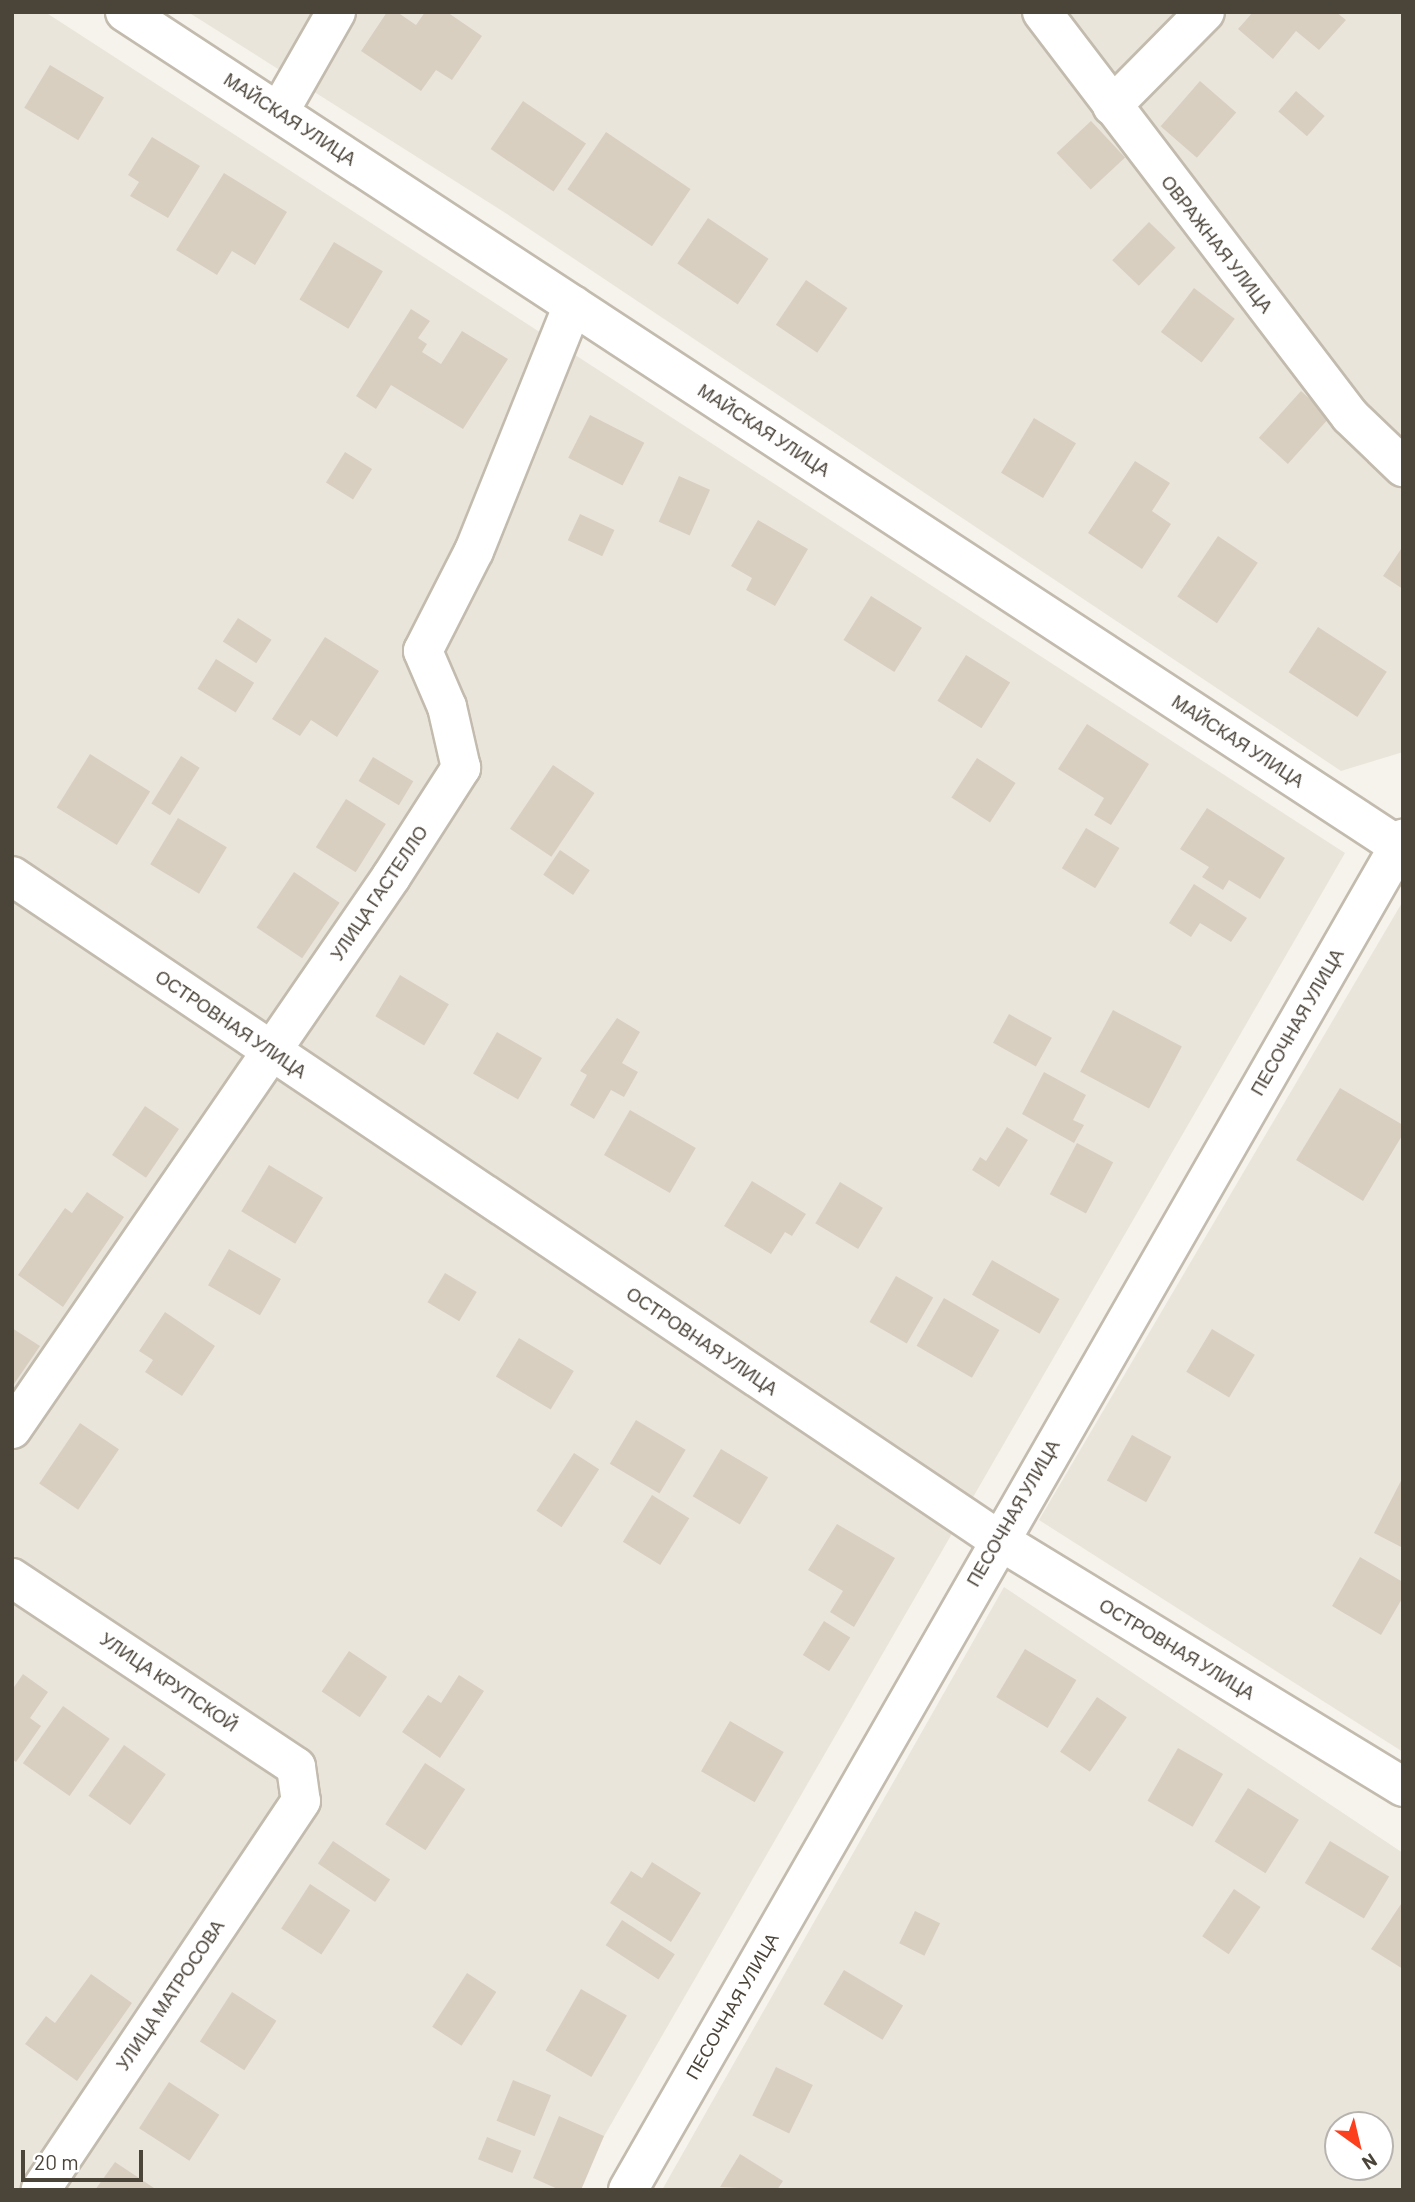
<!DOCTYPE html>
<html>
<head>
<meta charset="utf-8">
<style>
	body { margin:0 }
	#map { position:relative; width:1415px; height:2202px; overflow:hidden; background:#f6f3ec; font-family:Barlow,sans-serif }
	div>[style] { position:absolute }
	.residential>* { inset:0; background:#eae5da }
	.building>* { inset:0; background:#d8cfc1; transform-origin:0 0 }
	.roads { filter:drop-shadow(2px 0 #c2bbae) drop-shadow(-2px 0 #c2bbae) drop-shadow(0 2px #c2bbae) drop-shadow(0 -2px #c2bbae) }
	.minor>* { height:38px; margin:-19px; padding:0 19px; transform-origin:19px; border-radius:19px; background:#fff }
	span { translate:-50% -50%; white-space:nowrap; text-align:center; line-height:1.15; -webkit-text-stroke:6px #fff; paint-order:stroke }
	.street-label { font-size:18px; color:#4b4439 }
	.frame { position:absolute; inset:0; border:14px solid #4b4439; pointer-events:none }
	.north { position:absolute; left:1324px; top:2111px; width:70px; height:70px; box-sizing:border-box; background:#fff; border:2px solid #b7b4b0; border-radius:50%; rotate:146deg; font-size:19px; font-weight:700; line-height:28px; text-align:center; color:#4b4439 }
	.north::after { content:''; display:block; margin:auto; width:24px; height:32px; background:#fc3f1d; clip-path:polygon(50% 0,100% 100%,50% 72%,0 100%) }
	.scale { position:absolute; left:21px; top:2150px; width:122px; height:32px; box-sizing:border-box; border:4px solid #4b4439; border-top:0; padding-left:9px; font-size:21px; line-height:24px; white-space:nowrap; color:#4b4439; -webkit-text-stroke:5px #fff; paint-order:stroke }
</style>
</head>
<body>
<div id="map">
	<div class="residential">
		<div style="clip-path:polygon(12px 12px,45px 12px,1345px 853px,573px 2190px,12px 2190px)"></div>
		<div style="clip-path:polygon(188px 12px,1403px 12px,1403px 752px,1341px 771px,507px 214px)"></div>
		<div style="clip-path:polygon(1403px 901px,1403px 1752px,1039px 1520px)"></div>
		<div style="clip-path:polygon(evenodd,1004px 1587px,1403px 1853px,1403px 2190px,662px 2190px,1004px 1587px,1338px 2125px,1380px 2125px,1380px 2167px,1338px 2167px,1338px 2125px)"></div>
	</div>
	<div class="building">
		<div style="clip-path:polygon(387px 12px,397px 12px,416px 25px,425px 12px,447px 12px,482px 36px,452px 80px,436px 70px,421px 91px,361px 51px)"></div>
		<div style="clip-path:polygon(1253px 12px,1336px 12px,1346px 20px,1319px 50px,1296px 31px,1273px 59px,1238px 29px)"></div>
		<div style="left:50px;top:65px;width:63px;height:50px;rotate:31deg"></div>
		<div style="left:1200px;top:81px;width:48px;height:60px;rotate:41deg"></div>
		<div style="left:1296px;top:91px;width:38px;height:27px;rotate:41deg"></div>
		<div style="left:523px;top:101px;width:76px;height:58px;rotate:34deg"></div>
		<div style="left:1091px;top:121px;width:50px;height:47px;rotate:47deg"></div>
		<div style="left:606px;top:132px;width:102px;height:69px;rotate:34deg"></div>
		<div style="clip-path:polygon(152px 137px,200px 166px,168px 218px,130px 196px,139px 182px,128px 175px)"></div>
		<div style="clip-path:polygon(224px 173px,287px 212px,255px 265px,232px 251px,217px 275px,176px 250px)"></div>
		<div style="left:708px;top:218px;width:73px;height:55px;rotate:34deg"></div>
		<div style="left:1149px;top:222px;width:37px;height:53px;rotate:44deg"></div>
		<div style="left:334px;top:242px;width:57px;height:67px;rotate:31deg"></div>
		<div style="left:806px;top:280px;width:50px;height:54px;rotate:34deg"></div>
		<div style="left:1194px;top:288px;width:51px;height:55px;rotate:37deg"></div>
		<div style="clip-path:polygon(411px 309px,430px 321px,418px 338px,427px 344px,422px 352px,441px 364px,462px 331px,508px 359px,463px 429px,391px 385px,376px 409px,356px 396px)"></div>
		<div style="left:1301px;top:391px;width:39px;height:63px;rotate:42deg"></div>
		<div style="left:590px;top:415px;width:61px;height:48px;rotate:27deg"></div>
		<div style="left:1034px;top:418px;width:49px;height:64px;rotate:31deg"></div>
		<div style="left:345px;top:452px;width:32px;height:36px;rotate:32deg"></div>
		<div style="clip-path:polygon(1135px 461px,1170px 483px,1152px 511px,1171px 524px,1142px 569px,1088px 533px)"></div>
		<div style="left:679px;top:476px;width:34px;height:50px;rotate:24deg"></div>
		<div style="left:580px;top:514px;width:38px;height:29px;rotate:25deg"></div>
		<div style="clip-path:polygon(758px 520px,808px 549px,775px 606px,746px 590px,752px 578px,731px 566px)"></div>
		<div style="left:1218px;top:536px;width:48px;height:73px;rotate:34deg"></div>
		<div style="clip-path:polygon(1403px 546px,1403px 589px,1383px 576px)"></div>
		<div style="left:871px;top:596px;width:60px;height:52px;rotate:32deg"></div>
		<div style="left:238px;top:618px;width:40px;height:28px;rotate:33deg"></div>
		<div style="left:1318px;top:627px;width:82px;height:54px;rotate:33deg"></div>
		<div style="clip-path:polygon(325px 637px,379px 671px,337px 737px,311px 720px,300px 736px,272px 719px)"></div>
		<div style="left:966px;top:655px;width:52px;height:54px;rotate:32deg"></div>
		<div style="left:216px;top:659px;width:45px;height:35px;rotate:32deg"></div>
		<div style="clip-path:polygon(1087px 724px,1149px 764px,1111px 825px,1094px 815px,1104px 798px,1058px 769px)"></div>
		<div style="left:90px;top:754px;width:71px;height:63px;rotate:32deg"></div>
		<div style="left:181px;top:756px;width:22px;height:56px;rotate:32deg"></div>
		<div style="left:373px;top:757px;width:47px;height:28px;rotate:31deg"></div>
		<div style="left:977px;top:758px;width:46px;height:47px;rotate:33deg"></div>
		<div style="left:553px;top:765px;width:50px;height:77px;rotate:34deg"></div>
		<div style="left:346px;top:799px;width:47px;height:57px;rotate:32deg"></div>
		<div style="clip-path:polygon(1207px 808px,1285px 858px,1260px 899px,1229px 880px,1223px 890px,1202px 877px,1209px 867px,1180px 849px)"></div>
		<div style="left:178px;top:818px;width:57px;height:54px;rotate:31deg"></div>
		<div style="left:1086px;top:828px;width:39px;height:47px;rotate:31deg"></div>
		<div style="left:560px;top:850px;width:36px;height:30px;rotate:34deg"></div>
		<div style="left:294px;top:872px;width:55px;height:67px;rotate:34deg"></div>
		<div style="clip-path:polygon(1194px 884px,1247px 918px,1231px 942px,1200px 923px,1191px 937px,1169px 923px)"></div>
		<div style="left:400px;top:975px;width:57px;height:48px;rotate:31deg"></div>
		<div style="left:1113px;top:1010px;width:78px;height:70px;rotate:28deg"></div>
		<div style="left:1009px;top:1014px;width:49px;height:33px;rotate:29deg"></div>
		<div style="clip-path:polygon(617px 1018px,640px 1032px,622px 1063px,638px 1072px,624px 1097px,611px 1090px,594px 1119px,570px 1105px,587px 1075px,580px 1071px)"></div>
		<div style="left:497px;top:1032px;width:52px;height:48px;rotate:30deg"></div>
		<div style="clip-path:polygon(1044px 1072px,1086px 1095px,1073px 1120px,1084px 1125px,1074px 1143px,1022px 1114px)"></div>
		<div style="clip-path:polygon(1340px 1088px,1403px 1125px,1403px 1134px,1363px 1201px,1296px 1160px)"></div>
		<div style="left:145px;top:1106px;width:41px;height:59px;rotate:34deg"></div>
		<div style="left:630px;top:1110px;width:76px;height:52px;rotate:30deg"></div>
		<div style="clip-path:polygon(1007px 1127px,1028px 1140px,999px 1187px,972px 1170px,980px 1157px,986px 1161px)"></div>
		<div style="left:1077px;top:1143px;width:41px;height:58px;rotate:28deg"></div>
		<div style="left:269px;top:1165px;width:63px;height:54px;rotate:31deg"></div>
		<div style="clip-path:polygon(752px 1181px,806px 1214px,792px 1236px,785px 1232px,771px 1254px,724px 1226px)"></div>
		<div style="left:840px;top:1182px;width:50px;height:48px;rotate:31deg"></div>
		<div style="clip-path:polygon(87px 1192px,124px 1217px,63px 1307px,18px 1275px,65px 1208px,72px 1213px)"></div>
		<div style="left:229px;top:1249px;width:60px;height:42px;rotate:30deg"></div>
		<div style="left:992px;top:1260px;width:78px;height:40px;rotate:30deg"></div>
		<div style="left:445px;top:1273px;width:37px;height:34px;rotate:31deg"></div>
		<div style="left:896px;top:1276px;width:43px;height:53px;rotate:30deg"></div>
		<div style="left:944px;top:1298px;width:64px;height:55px;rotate:30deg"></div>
		<div style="clip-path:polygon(165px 1312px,215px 1346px,182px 1396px,145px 1372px,153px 1360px,139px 1351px)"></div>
		<div style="clip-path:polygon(12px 1328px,40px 1346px,12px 1387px)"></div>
		<div style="left:1212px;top:1329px;width:50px;height:50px;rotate:31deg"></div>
		<div style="left:519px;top:1338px;width:64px;height:45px;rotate:31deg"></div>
		<div style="left:636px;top:1420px;width:58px;height:51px;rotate:31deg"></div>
		<div style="left:80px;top:1423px;width:47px;height:73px;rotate:34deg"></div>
		<div style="left:1132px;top:1435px;width:45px;height:52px;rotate:29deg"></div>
		<div style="left:721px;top:1449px;width:55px;height:55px;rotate:31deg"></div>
		<div style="left:574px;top:1453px;width:30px;height:69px;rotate:33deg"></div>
		<div style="clip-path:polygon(1403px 1477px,1403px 1548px,1374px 1533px)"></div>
		<div style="left:652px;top:1495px;width:44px;height:55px;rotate:32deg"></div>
		<div style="clip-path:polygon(837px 1524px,895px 1558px,854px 1627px,830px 1612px,843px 1591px,808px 1570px)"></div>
		<div style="clip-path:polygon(1360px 1557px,1403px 1582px,1403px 1597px,1381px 1635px,1332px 1606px)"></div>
		<div style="left:824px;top:1621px;width:31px;height:40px;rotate:32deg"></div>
		<div style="left:1025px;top:1649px;width:60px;height:56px;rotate:31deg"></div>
		<div style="left:349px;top:1651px;width:46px;height:49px;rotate:34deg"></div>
		<div style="clip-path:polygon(23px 1674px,48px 1692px,30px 1718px,41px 1726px,16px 1762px,12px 1759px,12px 1690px)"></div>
		<div style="clip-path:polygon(459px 1675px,484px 1691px,440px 1758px,402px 1732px,428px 1695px,441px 1703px)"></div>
		<div style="left:1097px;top:1697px;width:36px;height:66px;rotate:34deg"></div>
		<div style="left:63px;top:1706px;width:57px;height:70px;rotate:35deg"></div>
		<div style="left:730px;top:1721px;width:62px;height:58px;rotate:30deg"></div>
		<div style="left:124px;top:1745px;width:51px;height:62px;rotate:35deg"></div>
		<div style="left:1178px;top:1748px;width:52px;height:61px;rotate:30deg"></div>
		<div style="left:425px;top:1763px;width:48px;height:73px;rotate:33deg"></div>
		<div style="left:1248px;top:1788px;width:60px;height:63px;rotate:32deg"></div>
		<div style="left:333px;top:1841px;width:69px;height:27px;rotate:34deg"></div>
		<div style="left:1330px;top:1841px;width:69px;height:49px;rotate:31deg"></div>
		<div style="clip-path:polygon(652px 1862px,701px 1893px,671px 1942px,610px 1903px,631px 1871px,642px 1878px)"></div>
		<div style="left:310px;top:1884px;width:48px;height:53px;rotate:33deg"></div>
		<div style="left:1234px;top:1889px;width:32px;height:57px;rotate:34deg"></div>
		<div style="clip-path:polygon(1403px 1901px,1403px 1969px,1371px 1949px)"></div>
		<div style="left:915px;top:1911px;width:28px;height:36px;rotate:26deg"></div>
		<div style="left:622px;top:1920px;width:63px;height:30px;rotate:33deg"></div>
		<div style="left:844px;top:1970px;width:69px;height:40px;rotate:31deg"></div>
		<div style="left:467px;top:1973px;width:35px;height:64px;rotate:33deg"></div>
		<div style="clip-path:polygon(91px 1974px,132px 2003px,77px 2081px,25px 2044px,46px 2016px,55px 2023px)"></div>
		<div style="left:581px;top:1989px;width:53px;height:71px;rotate:30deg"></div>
		<div style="left:232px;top:1992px;width:53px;height:59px;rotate:33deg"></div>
		<div style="left:776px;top:2067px;width:41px;height:54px;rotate:26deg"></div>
		<div style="left:513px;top:2080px;width:41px;height:44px;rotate:22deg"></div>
		<div style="left:169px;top:2082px;width:60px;height:55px;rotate:33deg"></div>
		<div style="clip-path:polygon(559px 2116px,604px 2136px,581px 2190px,560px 2190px,533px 2178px)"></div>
		<div style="left:487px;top:2137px;width:37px;height:24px;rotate:22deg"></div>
		<div style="clip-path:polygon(740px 2154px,783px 2181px,777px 2190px,720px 2187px)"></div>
		<div style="clip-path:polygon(115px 2162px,157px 2190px,95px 2190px)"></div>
	</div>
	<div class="roads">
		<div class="minor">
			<div style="left:125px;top:12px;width:1528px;rotate:33.22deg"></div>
			<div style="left:1042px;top:12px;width:508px;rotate:52.68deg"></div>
			<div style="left:1350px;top:416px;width:74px;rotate:43.9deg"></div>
			<div style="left:1112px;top:106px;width:132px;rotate:-45.3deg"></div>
			<div style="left:279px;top:112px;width:115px;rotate:-60.3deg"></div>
			<div style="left:12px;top:876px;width:1187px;rotate:33.94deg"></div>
			<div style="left:997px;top:1539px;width:476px;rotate:31.4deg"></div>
			<div style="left:12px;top:1429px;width:670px;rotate:-55.53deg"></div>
			<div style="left:391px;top:877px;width:130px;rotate:-57.3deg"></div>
			<div style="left:461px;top:768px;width:63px;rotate:-102.9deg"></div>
			<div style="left:447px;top:707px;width:61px;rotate:-113.2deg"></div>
			<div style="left:423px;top:651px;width:112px;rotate:-63deg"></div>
			<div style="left:474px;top:551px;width:265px;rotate:-68.1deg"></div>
			<div style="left:12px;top:1578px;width:341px;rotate:33.6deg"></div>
			<div style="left:296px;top:1767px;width:34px;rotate:82deg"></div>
			<div style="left:301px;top:1801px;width:468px;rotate:123.8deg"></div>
			<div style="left:628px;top:2190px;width:1558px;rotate:-60.16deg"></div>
		</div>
	</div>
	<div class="street-label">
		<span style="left:290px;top:119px;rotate:33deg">МАЙСКАЯ УЛИЦА</span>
		<span style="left:1217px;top:244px;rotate:52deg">ОВРАЖНАЯ УЛИЦА</span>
		<span style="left:764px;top:430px;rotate:33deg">МАЙСКАЯ УЛИЦА</span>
		<span style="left:1238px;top:741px;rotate:33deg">МАЙСКАЯ УЛИЦА</span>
		<span style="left:379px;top:893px;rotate:-56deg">УЛИЦА ГАСТЕЛЛО</span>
		<span style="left:1297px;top:1022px;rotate:-60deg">ПЕСОЧНАЯ УЛИЦА</span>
		<span style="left:231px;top:1024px;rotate:34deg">ОСТРОВНАЯ УЛИЦА</span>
		<span style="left:702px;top:1341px;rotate:34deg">ОСТРОВНАЯ УЛИЦА</span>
		<span style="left:1013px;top:1513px;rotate:-60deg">ПЕСОЧНАЯ УЛИЦА</span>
		<span style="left:1177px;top:1649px;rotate:31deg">ОСТРОВНАЯ УЛИЦА</span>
		<span style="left:169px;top:1682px;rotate:34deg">УЛИЦА КРУПСКОЙ</span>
		<span style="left:170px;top:1995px;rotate:-56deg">УЛИЦА МАТРОСОВА</span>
		<span style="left:732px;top:2006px;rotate:-60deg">ПЕСОЧНАЯ УЛИЦА</span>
	</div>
	<div class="frame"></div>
	<div class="north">N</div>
	<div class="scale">20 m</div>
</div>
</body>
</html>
